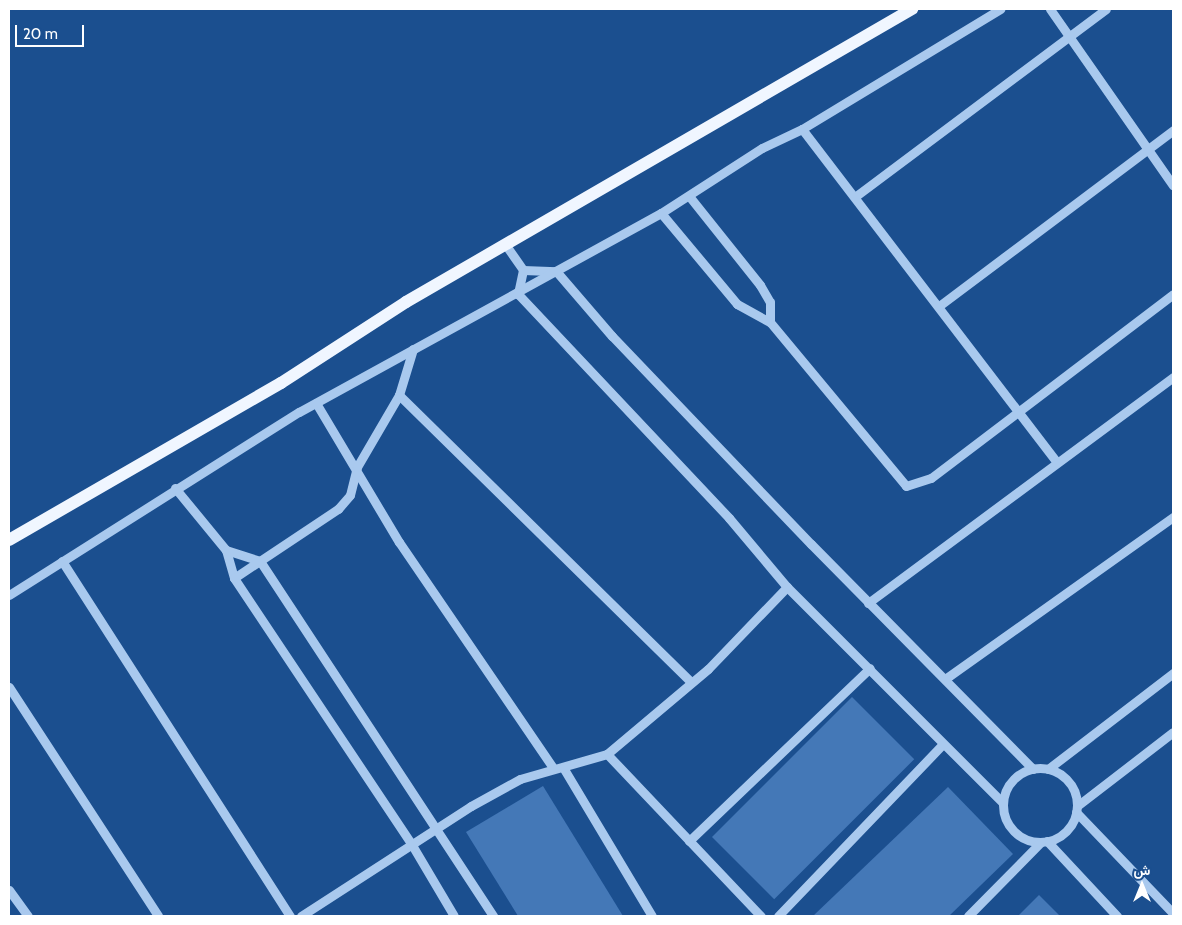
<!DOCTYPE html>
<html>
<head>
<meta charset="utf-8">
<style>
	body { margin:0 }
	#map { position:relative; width:1182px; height:925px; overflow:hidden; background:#1b4f8f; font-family:Cabin,Vazirmatn,sans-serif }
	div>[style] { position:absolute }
	.building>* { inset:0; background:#4478b7; transform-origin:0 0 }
	.minor>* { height:9px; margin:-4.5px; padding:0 4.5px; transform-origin:4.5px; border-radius:4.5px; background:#a9c9ee }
	.minor>.ring { margin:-4.5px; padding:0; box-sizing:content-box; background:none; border:9px solid #a9c9ee; border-radius:50% }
	.major>* { height:12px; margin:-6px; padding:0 6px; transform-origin:6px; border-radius:6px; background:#f0f6ff }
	span { translate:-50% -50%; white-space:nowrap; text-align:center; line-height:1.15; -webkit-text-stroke:4px #1b4f8f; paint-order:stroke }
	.frame { position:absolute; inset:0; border:10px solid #fff; pointer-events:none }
	.north { position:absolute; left:1117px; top:860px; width:50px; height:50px; -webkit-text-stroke:4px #1b4f8f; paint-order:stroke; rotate:0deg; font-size:14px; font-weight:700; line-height:20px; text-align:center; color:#fff }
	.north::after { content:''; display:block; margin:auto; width:18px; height:22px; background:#fff; clip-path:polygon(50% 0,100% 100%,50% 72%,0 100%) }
	.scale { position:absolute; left:15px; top:25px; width:69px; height:22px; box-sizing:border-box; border:2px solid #fff; border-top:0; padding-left:6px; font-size:15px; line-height:18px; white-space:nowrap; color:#fff; -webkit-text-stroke:4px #1b4f8f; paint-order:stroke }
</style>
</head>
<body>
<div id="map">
	<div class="building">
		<div style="left:852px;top:697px;width:88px;height:198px;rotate:45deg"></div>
		<div style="clip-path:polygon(543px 786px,623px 916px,518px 916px,466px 832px)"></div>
		<div style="clip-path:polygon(948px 787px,1013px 854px,949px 916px,813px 916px)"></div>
		<div style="clip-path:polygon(1039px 895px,1060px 916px,1018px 916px)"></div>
	</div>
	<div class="minor">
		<div style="left:1050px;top:9px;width:215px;rotate:55.1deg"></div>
		<div style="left:802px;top:129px;width:418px;rotate:52.6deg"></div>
		<div style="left:689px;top:196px;width:114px;rotate:51.4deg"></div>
		<div style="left:760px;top:285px;width:20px;rotate:60deg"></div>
		<div style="left:770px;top:302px;width:20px;rotate:90deg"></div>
		<div style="left:856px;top:196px;width:312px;rotate:-36.8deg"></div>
		<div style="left:661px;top:213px;width:119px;rotate:50.1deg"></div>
		<div style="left:737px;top:304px;width:38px;rotate:29deg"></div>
		<div style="left:770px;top:322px;width:213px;rotate:50.3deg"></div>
		<div style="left:906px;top:486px;width:26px;rotate:-18deg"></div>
		<div style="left:931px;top:478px;width:304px;rotate:-37.2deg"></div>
		<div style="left:505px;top:244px;width:32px;rotate:55deg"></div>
		<div style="left:523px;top:270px;width:25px;rotate:102deg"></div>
		<div style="left:518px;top:294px;width:308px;rotate:46.7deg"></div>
		<div style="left:729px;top:518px;width:90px;rotate:50deg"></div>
		<div style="left:787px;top:587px;width:305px;rotate:45deg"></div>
		<div style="left:523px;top:270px;width:33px;rotate:2deg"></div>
		<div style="left:556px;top:271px;width:86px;rotate:49.3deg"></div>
		<div style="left:612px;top:336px;width:288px;rotate:46.3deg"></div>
		<div style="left:811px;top:544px;width:316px;rotate:45.4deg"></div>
		<div style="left:939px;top:306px;width:293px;rotate:-36.9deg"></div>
		<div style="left:399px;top:395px;width:409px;rotate:44.5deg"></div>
		<div style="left:316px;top:403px;width:162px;rotate:59.2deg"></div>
		<div style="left:399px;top:542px;width:273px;rotate:55.7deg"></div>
		<div style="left:175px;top:488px;width:80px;rotate:50.6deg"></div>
		<div style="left:226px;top:550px;width:29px;rotate:74deg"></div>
		<div style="left:234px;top:578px;width:321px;rotate:56.3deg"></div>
		<div style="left:412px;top:845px;width:82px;rotate:59.4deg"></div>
		<div style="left:226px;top:550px;width:36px;rotate:18deg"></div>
		<div style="left:260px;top:561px;width:425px;rotate:56.7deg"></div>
		<div style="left:62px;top:561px;width:422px;rotate:57.3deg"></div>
		<div style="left:234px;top:578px;width:125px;rotate:-33.6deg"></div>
		<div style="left:338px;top:509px;width:18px;rotate:-49deg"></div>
		<div style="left:350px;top:495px;width:29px;rotate:-76deg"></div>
		<div style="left:357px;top:467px;width:83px;rotate:-59.7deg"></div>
		<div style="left:399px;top:395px;width:48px;rotate:-73.1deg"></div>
		<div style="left:9px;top:595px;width:343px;rotate:-32.3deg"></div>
		<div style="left:299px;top:412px;width:413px;rotate:-28.8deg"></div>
		<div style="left:661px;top:213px;width:120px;rotate:-32.8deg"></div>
		<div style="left:762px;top:148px;width:44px;rotate:-25.4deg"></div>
		<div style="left:802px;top:129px;width:232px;rotate:-31.2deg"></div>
		<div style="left:868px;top:603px;width:380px;rotate:-36.5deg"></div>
		<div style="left:945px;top:679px;width:280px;rotate:-35.4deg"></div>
		<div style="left:9px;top:687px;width:273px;rotate:56.9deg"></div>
		<div style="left:607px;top:754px;width:224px;rotate:46.5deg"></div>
		<div class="ring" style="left:1003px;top:768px;width:65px;height:65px"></div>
		<div style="left:564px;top:769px;width:171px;rotate:59.1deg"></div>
		<div style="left:1048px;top:769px;width:158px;rotate:-37.5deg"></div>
		<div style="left:1077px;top:806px;width:121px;rotate:-37.6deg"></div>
		<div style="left:1076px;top:812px;width:140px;rotate:46.2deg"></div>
		<div style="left:689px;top:841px;width:250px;rotate:-43.7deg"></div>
		<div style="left:1047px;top:841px;width:103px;rotate:47deg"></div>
		<div style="left:9px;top:890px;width:32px;rotate:54deg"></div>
		<div style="left:301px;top:916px;width:202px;rotate:-32.9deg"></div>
		<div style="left:471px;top:806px;width:56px;rotate:-28.9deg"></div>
		<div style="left:520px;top:779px;width:91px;rotate:-16deg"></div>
		<div style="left:607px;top:754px;width:132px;rotate:-40.1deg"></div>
		<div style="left:708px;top:669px;width:114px;rotate:-46.1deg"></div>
		<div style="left:778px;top:916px;width:237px;rotate:-46.2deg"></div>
		<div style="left:968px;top:916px;width:104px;rotate:-45.4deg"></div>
	</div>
	<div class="major">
		<div style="left:9px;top:540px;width:314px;rotate:-30deg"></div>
		<div style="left:281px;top:383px;width:149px;rotate:-32.9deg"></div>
		<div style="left:406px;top:302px;width:585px;rotate:-30.07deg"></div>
	</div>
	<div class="frame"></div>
	<div class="north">ش</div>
	<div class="scale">20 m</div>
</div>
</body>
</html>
